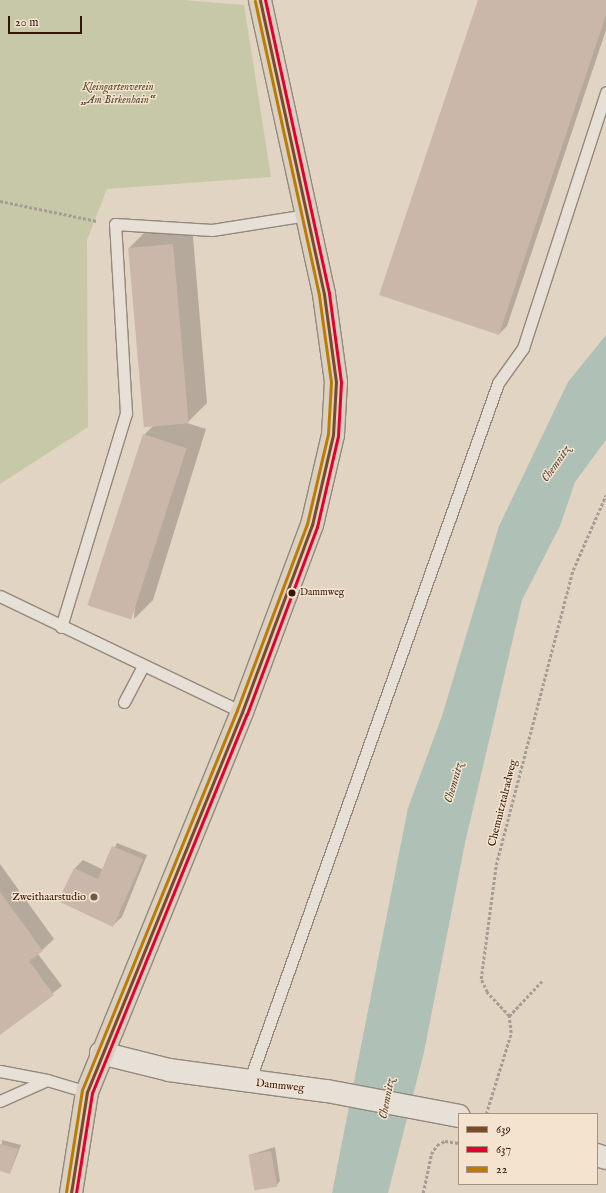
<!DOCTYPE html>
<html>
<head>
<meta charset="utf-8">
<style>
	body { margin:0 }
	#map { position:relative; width:606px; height:1193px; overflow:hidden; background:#e1d4c2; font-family:"IM FELL English",serif }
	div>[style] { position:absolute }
	.green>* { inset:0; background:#c7c8a8 }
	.water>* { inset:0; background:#afc1b7 }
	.shadow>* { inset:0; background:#0003 }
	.building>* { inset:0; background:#cab7aa; transform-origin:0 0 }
	.path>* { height:2.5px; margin-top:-1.25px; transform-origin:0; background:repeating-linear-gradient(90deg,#a59d94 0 3px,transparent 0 5px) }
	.roads { filter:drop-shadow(1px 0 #93887c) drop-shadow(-1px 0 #93887c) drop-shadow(0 1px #93887c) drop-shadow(0 -1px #93887c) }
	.service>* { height:11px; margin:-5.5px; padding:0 5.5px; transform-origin:5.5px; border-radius:5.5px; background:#e7e0d7 }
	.minor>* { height:22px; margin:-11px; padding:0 11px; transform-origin:11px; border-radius:11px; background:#e7e0d7 }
	.primary>* { height:22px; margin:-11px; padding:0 11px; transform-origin:11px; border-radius:11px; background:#dbd1c2 }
	.bus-1>* { height:3px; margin:-1.5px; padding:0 1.5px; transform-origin:1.5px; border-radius:1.5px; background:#7a4b2a }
	.bus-2>* { height:3px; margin:-1.5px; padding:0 1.5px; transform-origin:1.5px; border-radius:1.5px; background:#e4002b }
	.bus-3>* { height:3px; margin:-1.5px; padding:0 1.5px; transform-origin:1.5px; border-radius:1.5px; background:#bc7b02 }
	.dots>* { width:11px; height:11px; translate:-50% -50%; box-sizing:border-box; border:2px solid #f4e4cf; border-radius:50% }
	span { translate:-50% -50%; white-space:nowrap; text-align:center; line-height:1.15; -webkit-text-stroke:3px #f4e4cf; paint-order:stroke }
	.bus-label { font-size:10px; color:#341608 }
	.left { translate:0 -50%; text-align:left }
	.park-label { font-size:11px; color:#5a4931; font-style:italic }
	.street-label { font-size:11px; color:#341608 }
	.poi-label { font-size:11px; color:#341608 }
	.right { translate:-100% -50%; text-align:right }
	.water-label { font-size:12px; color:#53473b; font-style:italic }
	.legend { position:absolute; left:458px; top:1113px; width:140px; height:72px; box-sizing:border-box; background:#f4e4cf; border:1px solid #a7927f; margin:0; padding:5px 7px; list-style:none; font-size:12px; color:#341608 }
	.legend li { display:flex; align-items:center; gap:8px; height:20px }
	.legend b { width:20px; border:1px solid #a7927f }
	.scale { position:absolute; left:8px; top:16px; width:74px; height:18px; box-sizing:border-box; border:2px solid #341608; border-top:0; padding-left:5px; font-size:12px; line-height:14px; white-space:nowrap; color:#341608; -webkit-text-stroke:3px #f4e4cf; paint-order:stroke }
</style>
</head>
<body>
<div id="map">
	<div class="green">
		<div style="clip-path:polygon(0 0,182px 0,244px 5px,271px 177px,107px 189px,87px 240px,88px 427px,0 484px)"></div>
	</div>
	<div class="water">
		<div style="clip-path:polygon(606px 335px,606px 440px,575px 482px,560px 526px,522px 600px,465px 843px,424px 1052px,388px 1193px,332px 1193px,408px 808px,442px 716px,499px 526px,568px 382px)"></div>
	</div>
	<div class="shadow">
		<div style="clip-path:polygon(479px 0,606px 0,606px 30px,507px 326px,499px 334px)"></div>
		<div style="clip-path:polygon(192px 225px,207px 403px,187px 423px,206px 429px,153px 600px,134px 619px,144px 435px,154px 425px,129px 248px,148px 229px)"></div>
		<div style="clip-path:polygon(117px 843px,147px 855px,122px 917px,113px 925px,75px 868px,83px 860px,104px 870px)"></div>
		<div style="clip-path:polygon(0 864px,54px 939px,38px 954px,62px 986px,0 1034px)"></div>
		<div style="clip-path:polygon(2px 1140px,21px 1145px,10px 1173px,0 1170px)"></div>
		<div style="clip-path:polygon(275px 1147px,280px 1181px,276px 1186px,249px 1155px)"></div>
	</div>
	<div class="building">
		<div style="clip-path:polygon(478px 0,606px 0,606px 15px,499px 335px,379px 295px)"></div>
		<div style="left:173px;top:244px;width:180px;height:45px;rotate:85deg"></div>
		<div style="left:143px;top:434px;width:46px;height:180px;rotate:18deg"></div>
		<div style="clip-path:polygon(112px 846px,143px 859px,113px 927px,58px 901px,74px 868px,98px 879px)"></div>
		<div style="clip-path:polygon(0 892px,43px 951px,29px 961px,54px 995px,0 1035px)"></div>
		<div style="clip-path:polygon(0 1144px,18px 1149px,10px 1174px,0 1171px)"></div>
		<div style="left:271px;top:1151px;width:36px;height:23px;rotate:80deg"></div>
	</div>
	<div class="path">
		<div style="left:0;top:201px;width:99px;rotate:11.7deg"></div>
		<div style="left:509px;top:1016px;width:48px;rotate:-46.7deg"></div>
		<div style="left:486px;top:1114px;width:85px;rotate:-72.8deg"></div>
		<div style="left:511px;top:1033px;width:17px;rotate:-97deg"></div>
		<div style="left:509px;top:1016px;width:33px;rotate:-133deg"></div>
		<div style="left:487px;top:992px;width:14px;rotate:-115deg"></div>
		<div style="left:481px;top:979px;width:115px;rotate:-82.5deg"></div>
		<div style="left:496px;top:865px;width:305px;rotate:-75.4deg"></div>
		<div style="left:573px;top:570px;width:82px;rotate:-66.3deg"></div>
		<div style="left:423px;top:1193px;width:40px;rotate:-78deg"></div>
		<div style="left:431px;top:1154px;width:11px;rotate:-56deg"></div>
		<div style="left:437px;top:1145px;width:9px;rotate:-27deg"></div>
		<div style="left:445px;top:1141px;width:14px;rotate:8deg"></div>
	</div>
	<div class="roads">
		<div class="service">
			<div style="left:0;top:596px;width:268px;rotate:25.6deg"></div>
			<div style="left:61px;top:627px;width:224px;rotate:-73.1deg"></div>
			<div style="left:126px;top:413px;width:189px;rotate:-93.3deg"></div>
			<div style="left:115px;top:224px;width:97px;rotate:3.5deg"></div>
			<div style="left:212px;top:230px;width:96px;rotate:-9deg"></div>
			<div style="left:124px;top:702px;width:41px;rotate:-62.2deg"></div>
			<div style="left:0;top:1071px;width:48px;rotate:10.8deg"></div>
			<div style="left:249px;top:1082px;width:742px;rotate:-70.39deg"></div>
			<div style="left:498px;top:383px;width:43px;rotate:-54.5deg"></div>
			<div style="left:523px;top:348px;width:269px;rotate:-72deg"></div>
			<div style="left:0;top:1101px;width:51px;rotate:-24.1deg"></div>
			<div style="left:47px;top:1080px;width:42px;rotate:16.7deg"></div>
		</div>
		<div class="minor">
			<div style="left:101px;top:1053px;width:70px;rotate:14deg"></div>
			<div style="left:169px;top:1070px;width:159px;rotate:7.6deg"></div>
			<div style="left:327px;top:1091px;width:134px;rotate:10.7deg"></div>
			<div style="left:597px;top:1155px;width:9px;rotate:18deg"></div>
		</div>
		<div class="primary">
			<div style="left:71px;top:1193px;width:102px;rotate:-81deg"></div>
			<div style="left:87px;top:1092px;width:410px;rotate:-67.8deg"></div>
			<div style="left:242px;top:712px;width:200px;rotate:-69.5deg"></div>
			<div style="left:312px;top:525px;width:92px;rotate:-76.9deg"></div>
			<div style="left:333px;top:435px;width:53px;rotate:-86.8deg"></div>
			<div style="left:336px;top:382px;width:89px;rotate:-97.8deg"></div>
			<div style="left:324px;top:294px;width:301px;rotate:-102.3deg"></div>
		</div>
	</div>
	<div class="bus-1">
		<div style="left:71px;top:1193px;width:102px;rotate:-81deg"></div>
		<div style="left:87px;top:1092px;width:410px;rotate:-67.8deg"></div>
		<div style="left:242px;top:712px;width:200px;rotate:-69.5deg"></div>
		<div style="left:312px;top:525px;width:92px;rotate:-76.9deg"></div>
		<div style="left:333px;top:435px;width:53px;rotate:-86.8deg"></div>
		<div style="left:336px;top:382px;width:89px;rotate:-97.8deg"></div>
		<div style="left:324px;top:294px;width:301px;rotate:-102.3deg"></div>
	</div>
	<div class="bus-2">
		<div style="left:76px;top:1193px;width:101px;rotate:-80.9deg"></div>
		<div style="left:92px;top:1093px;width:409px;rotate:-67.8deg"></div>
		<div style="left:247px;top:714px;width:200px;rotate:-69.5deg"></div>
		<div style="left:317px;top:527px;width:93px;rotate:-77deg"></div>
		<div style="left:338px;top:436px;width:54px;rotate:-86.8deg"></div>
		<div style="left:341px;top:382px;width:90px;rotate:-97.7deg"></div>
		<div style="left:329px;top:293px;width:300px;rotate:-102.3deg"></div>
	</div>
	<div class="bus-3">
		<div style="left:66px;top:1192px;width:103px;rotate:-81.1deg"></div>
		<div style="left:82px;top:1090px;width:410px;rotate:-67.8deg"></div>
		<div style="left:237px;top:710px;width:199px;rotate:-69.4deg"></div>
		<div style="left:307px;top:524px;width:92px;rotate:-76.9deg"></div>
		<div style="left:328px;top:434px;width:52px;rotate:-86.7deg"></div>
		<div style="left:331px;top:382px;width:88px;rotate:-97.9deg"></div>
		<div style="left:319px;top:295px;width:301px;rotate:-102.3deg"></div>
	</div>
	<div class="dots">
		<div style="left:292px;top:593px;background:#341608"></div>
		<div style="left:94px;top:897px;background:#715849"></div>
	</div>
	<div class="bus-label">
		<span class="left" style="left:300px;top:593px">Dammweg</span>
	</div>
	<div class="park-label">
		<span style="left:118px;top:94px">Kleingartenverein<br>„Am Birkenhain“</span>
	</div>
	<div class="street-label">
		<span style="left:503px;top:803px;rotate:-76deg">Chemnitztalradweg</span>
		<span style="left:280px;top:1086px;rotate:6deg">Dammweg</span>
	</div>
	<div class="poi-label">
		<span class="right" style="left:86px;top:897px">Zweithaarstudio</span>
	</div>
	<div class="water-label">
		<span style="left:556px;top:464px;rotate:-55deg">Chemnitz</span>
		<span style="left:454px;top:783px;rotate:-74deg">Chemnitz</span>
		<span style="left:387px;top:1099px;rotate:-79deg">Chemnitz</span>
	</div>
	<ul class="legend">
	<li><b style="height:5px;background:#7a4b2a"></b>639</li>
	<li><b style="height:5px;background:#e4002b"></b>637</li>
	<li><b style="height:5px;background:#bc7b02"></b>22</li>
	</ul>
	<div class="scale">20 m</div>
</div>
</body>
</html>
